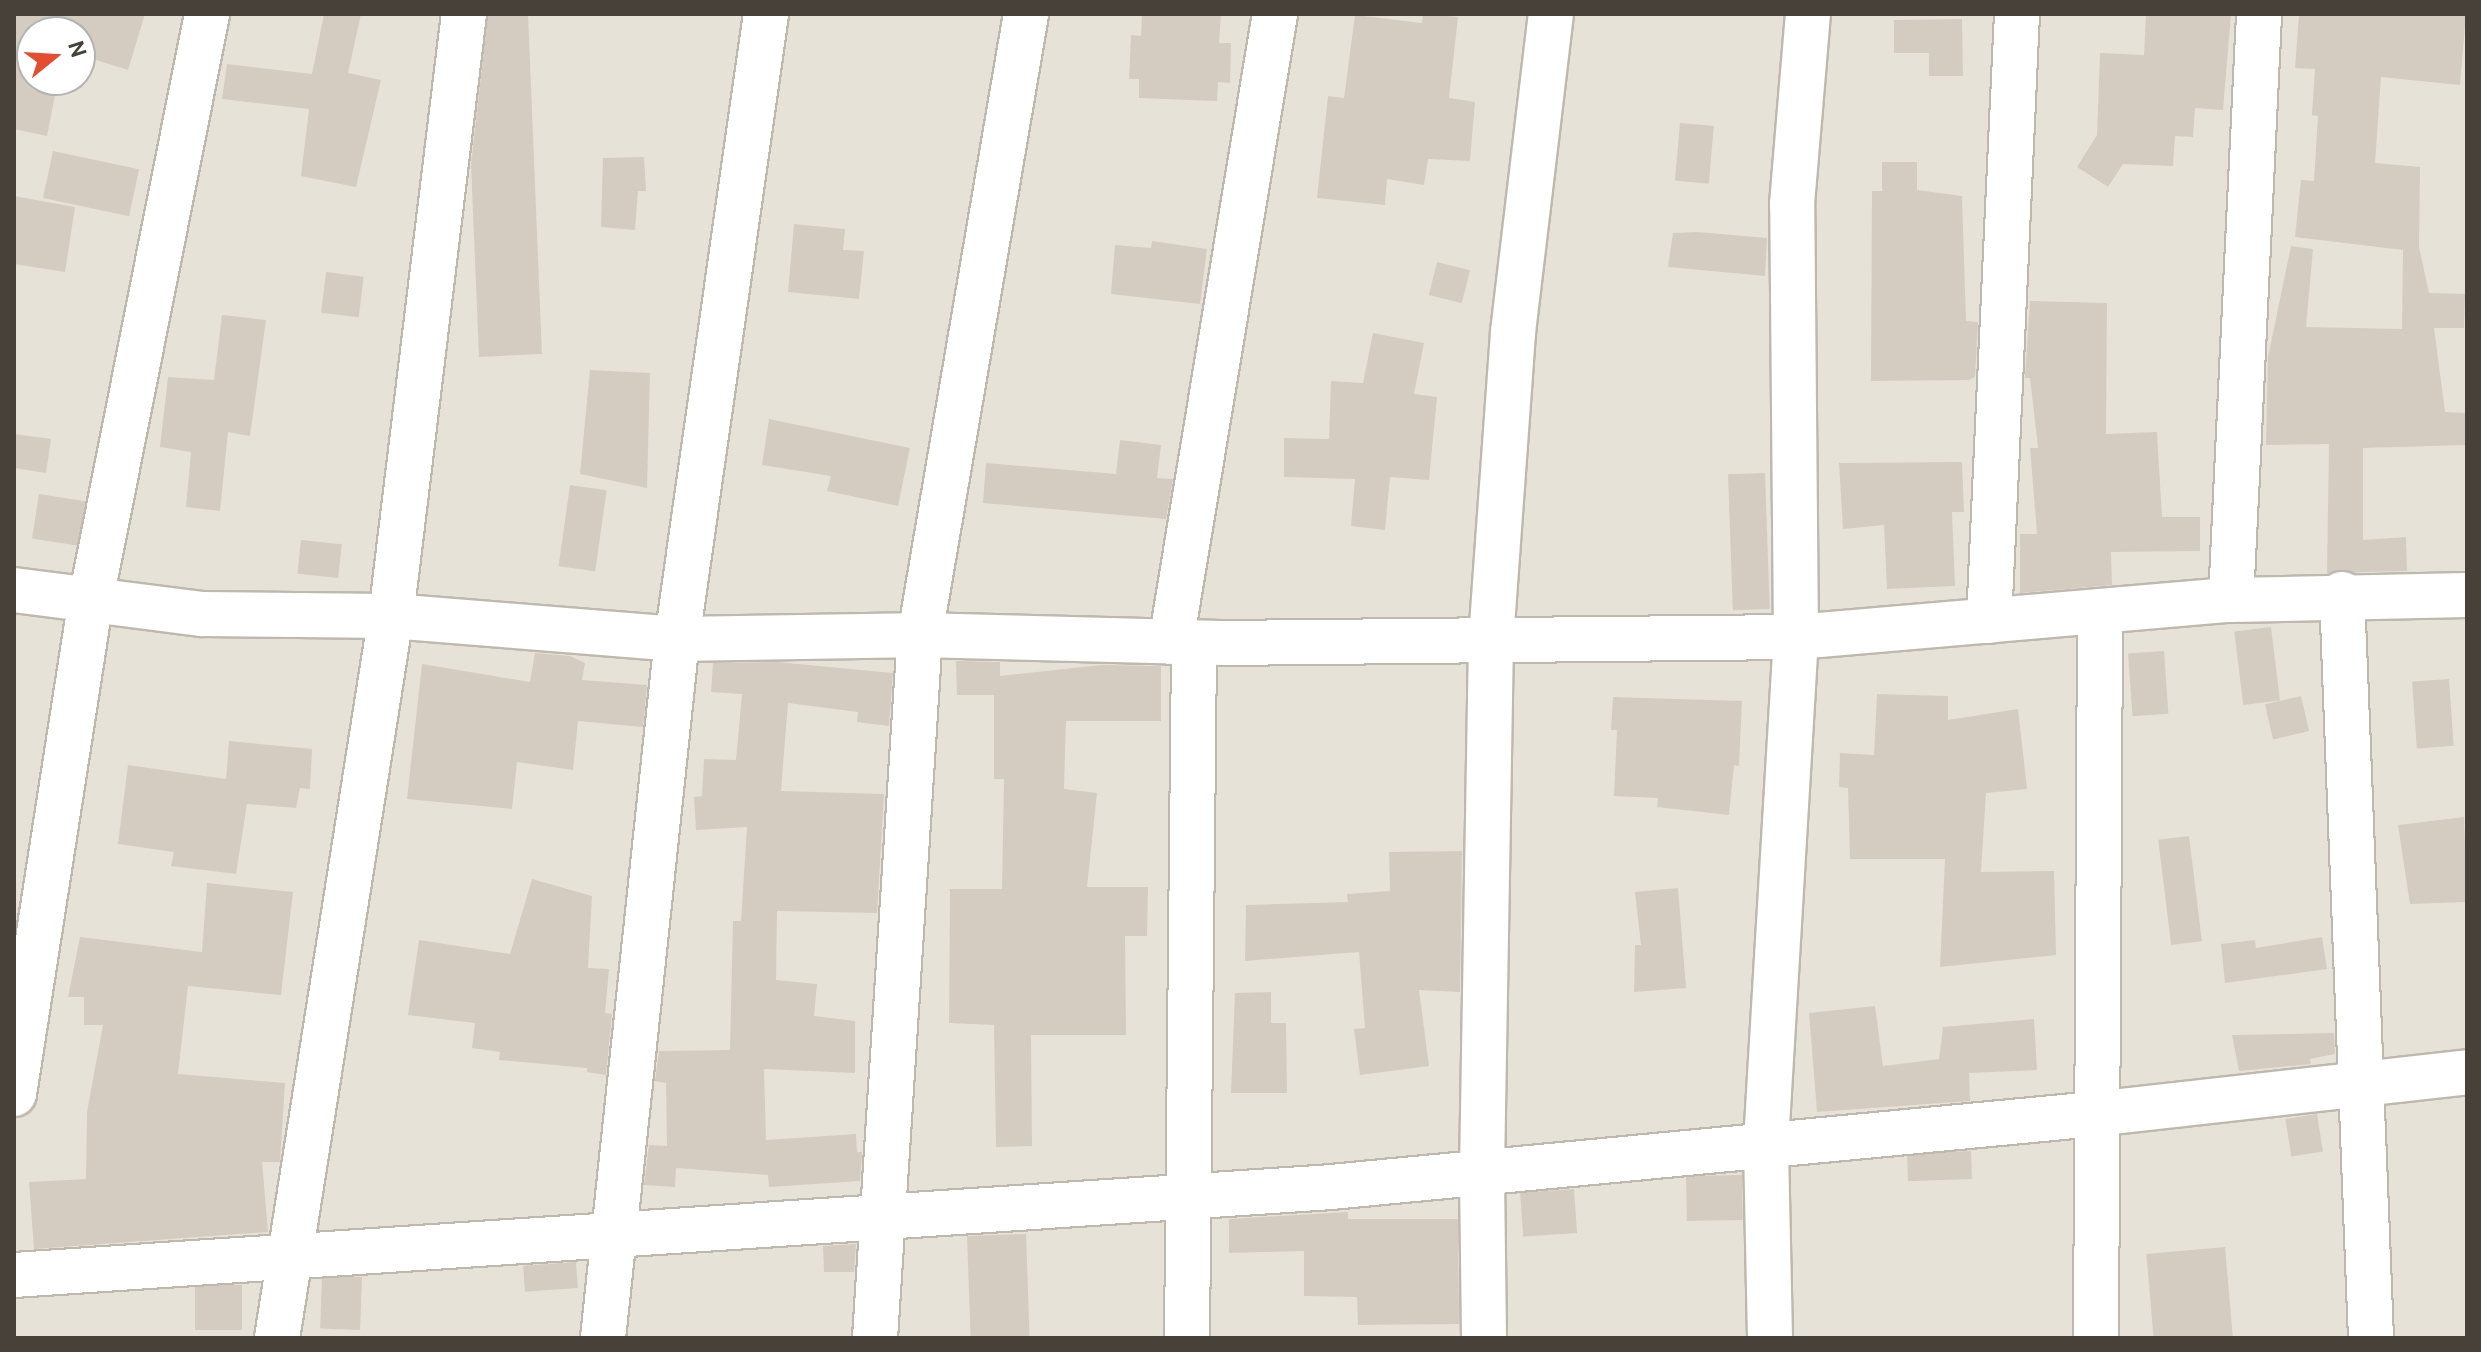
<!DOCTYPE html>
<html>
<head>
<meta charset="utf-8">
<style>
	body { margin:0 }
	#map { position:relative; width:2481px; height:1352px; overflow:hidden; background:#f3f1ea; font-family:Cabin,sans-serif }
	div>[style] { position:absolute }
	.residential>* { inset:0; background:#e7e2d8 }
	.building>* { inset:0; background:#d4ccc0; transform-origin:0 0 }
	.roads { filter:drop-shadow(2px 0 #beb8ad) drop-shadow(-2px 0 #beb8ad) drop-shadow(0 2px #beb8ad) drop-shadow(0 -2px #beb8ad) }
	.street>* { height:44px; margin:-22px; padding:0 22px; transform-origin:22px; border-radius:22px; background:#fff }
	span { translate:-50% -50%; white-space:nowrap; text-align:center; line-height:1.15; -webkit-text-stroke:8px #fff; paint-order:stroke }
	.frame { position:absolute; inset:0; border:16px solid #474139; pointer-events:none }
	.north { position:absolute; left:16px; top:16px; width:80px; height:80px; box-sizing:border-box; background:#fff; border:2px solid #b5b3b0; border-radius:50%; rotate:72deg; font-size:22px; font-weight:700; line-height:32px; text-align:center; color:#474139 }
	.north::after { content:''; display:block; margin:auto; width:28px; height:36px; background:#e64c2f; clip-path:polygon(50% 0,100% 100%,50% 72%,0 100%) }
</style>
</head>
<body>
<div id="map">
	<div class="residential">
		<div style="clip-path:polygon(evenodd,14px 14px,2467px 14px,2467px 1338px,14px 1338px,14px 14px,32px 32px,80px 32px,80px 80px,32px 80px,32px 32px)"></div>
	</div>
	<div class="building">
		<div style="clip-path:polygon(14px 14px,145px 14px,128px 70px,80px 55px,80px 32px,32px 32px,32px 80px,58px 80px,47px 136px,14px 129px)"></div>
		<div style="clip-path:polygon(324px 14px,361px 14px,348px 73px,381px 80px,356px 187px,301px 176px,309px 109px,222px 99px,227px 64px,312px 74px)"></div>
		<div style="clip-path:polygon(488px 14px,528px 14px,542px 354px,479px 357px,471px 164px)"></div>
		<div style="clip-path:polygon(1142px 14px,1221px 14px,1219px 43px,1231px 43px,1230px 83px,1218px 82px,1217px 101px,1139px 98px,1139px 79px,1129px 79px,1131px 35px,1141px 36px)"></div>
		<div style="clip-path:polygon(1423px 14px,1458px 17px,1449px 98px,1475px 102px,1470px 161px,1428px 159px,1424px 185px,1387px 179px,1385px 205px,1317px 198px,1328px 96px,1344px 98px,1355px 15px,1422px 23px)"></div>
		<div style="clip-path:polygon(2146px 14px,2231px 14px,2223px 110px,2195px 108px,2193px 137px,2175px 136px,2173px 166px,2123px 164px,2108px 187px,2077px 167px,2097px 135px,2100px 53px,2144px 55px)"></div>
		<div style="clip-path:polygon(2299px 14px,2466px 14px,2460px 85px,2381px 77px,2375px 163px,2420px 167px,2419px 247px,2429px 293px,2465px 294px,2464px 328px,2434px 328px,2445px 412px,2467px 413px,2467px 445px,2363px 448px,2363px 540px,2406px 537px,2407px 571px,2327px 573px,2329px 444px,2266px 445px,2268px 357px,2291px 246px,2313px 249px,2306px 327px,2402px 329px,2403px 250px,2295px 237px,2301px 180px,2314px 181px,2318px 116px,2312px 115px,2315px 69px,2295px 68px)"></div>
		<div style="clip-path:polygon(1962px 19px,1963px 76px,1929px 76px,1929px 53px,1894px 53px,1894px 20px)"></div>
		<div style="left:1680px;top:123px;width:34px;height:58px;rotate:5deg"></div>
		<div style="left:53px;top:151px;width:88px;height:48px;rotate:12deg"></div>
		<div style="clip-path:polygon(644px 157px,646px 191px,638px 191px,635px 230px,601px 227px,603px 158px)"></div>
		<div style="clip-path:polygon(1882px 162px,1917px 162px,1917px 190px,1962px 196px,1966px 321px,1978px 322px,1975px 377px,1969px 380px,1871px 381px,1872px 191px,1882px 191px)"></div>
		<div style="clip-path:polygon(14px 196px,75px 207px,65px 272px,14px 264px)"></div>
		<div style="clip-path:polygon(794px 224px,845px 229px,843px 250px,864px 251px,859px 299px,788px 292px)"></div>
		<div style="clip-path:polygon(1698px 232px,1767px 238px,1765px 276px,1668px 267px,1673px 233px)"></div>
		<div style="clip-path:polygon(1152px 241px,1207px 249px,1200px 304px,1111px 294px,1115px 245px,1151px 248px)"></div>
		<div style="left:1437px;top:262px;width:34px;height:34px;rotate:14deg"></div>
		<div style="left:326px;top:272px;width:38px;height:41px;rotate:7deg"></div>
		<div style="clip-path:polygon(2030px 301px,2107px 303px,2106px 434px,2157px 432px,2162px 517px,2200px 517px,2200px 551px,2111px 552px,2112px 585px,2020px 593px,2020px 534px,2037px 534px,2030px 448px,2038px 448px,2030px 378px,2025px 378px)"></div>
		<div style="clip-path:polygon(222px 315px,266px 320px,250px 436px,228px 432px,220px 511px,186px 507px,191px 452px,160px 447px,168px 377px,214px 380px)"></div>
		<div style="clip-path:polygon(1373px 333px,1424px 343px,1414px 394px,1437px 397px,1429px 480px,1390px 477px,1385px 530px,1351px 526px,1355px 479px,1284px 477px,1284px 438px,1329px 439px,1331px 381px,1363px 383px)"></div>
		<div style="clip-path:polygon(590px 370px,650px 373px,647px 488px,580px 474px)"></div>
		<div style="clip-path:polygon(769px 419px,910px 448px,898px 506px,827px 491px,831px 476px,762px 465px)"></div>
		<div style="clip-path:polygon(14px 434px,51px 439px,46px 473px,14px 468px)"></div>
		<div style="clip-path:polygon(1120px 440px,1161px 445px,1157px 478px,1173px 479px,1166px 519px,983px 503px,986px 463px,1116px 474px)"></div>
		<div style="clip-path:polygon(1962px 462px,1964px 512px,1952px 512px,1955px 586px,1887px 589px,1884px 525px,1843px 529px,1839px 463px)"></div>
		<div style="left:1765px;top:473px;width:136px;height:37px;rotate:88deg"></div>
		<div style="left:570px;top:485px;width:37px;height:82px;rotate:8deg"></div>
		<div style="left:39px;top:494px;width:47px;height:45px;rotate:9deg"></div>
		<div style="left:301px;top:540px;width:41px;height:34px;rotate:6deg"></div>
		<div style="left:2271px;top:627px;width:74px;height:37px;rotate:83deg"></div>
		<div style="left:2164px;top:651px;width:63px;height:36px;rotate:86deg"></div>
		<div style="clip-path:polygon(535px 653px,570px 656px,585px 663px,582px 680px,647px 685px,643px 727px,578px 721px,573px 770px,517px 762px,512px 809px,407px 799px,422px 664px,530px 682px)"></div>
		<div style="clip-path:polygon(956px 661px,1000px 662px,1000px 676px,1101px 665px,1161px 666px,1161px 721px,1066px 721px,1064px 789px,1097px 793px,1087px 887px,1148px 887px,1147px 936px,1125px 936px,1126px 1035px,1031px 1035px,1032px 1146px,996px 1147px,994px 1025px,949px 1023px,950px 889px,1002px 889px,1004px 779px,994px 779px,994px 695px,957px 695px)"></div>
		<div style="clip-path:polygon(776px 662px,893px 673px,889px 726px,857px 722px,858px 712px,788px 703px,781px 791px,884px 794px,877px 913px,777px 911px,776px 980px,817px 984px,814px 1016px,855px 1021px,855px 1073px,764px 1069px,766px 1140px,856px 1134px,857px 1152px,862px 1152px,860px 1181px,769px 1187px,768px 1175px,676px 1168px,675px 1187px,644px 1185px,649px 1145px,667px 1146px,666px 1083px,655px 1081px,659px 1051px,730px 1050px,733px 921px,741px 921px,747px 827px,696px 830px,694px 797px,702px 796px,704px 759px,736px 760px,742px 694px,711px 692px,713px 663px)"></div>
		<div style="left:2449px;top:679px;width:67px;height:37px;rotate:86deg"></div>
		<div style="clip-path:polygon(1877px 694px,1948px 696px,1948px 720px,2018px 709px,2027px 789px,1986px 793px,1981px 872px,2054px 871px,2056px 955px,1940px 967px,1945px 859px,1850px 859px,1848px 788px,1839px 787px,1840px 753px,1874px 755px)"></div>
		<div style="left:2301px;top:696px;width:36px;height:37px;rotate:77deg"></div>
		<div style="clip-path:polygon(1613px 697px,1742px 701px,1739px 766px,1734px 765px,1729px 815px,1657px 807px,1658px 798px,1614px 796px,1617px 730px,1611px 730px)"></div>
		<div style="clip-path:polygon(229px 741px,312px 749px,310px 789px,300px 788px,296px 808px,247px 804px,236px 874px,171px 866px,174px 852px,118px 844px,128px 765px,226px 779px)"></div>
		<div style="clip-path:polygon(2464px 817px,2467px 902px,2410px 904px,2398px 825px)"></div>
		<div style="left:2189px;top:836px;width:106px;height:31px;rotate:83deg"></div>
		<div style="clip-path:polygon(1462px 851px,1460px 992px,1419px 990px,1429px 1066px,1360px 1075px,1354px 1029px,1365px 1028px,1359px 952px,1245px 961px,1246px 905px,1348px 902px,1347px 894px,1390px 891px,1389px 852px)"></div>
		<div style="clip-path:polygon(532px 879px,592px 896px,588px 968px,609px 969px,605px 1013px,612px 1014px,606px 1075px,587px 1072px,587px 1068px,499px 1060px,500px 1052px,472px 1048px,475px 1023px,408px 1015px,419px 940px,510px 954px)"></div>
		<div style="clip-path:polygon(207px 883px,293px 892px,281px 995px,188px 986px,178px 1074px,285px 1083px,280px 1162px,262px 1162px,268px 1232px,34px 1249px,29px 1182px,86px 1179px,87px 1112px,103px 1025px,84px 1025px,84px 997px,68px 997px,80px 937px,202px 952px)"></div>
		<div style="clip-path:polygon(1678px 888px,1686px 988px,1634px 992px,1635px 945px,1641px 945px,1635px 892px)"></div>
		<div style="clip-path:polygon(2322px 937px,2327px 969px,2225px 983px,2221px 944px,2255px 940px,2256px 948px)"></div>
		<div style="clip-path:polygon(1271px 992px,1271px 1023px,1286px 1023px,1287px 1093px,1231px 1093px,1235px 993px)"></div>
		<div style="clip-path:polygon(1875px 1006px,1883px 1066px,1939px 1059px,1943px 1027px,2034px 1019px,2037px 1070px,1969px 1073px,1970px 1101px,1817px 1112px,1809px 1013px)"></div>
		<div style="clip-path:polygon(2334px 1033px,2335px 1054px,2310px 1059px,2311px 1064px,2239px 1071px,2232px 1035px)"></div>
		<div style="left:2317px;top:1114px;width:38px;height:32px;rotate:81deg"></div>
		<div style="left:1971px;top:1151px;width:28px;height:64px;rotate:88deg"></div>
		<div style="left:1742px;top:1175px;width:45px;height:56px;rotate:89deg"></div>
		<div style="left:1574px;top:1189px;width:44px;height:54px;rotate:86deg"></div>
		<div style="clip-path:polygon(1348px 1212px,1348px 1219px,1458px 1219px,1459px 1324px,1358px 1325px,1357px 1297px,1304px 1296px,1304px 1251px,1229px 1253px,1229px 1219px)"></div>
		<div style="left:1026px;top:1234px;width:104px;height:59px;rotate:88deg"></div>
		<div style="clip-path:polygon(856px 1244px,854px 1272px,824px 1272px,823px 1246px)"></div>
		<div style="left:2225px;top:1247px;width:91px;height:79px;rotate:85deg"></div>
		<div style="left:576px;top:1262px;width:26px;height:53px;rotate:86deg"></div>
		<div style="left:362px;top:1277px;width:53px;height:40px;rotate:92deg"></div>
		<div style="left:242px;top:1285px;width:45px;height:47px;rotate:90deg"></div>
	</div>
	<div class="roads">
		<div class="street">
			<div style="left:14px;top:590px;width:190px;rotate:7.3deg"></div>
			<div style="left:202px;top:614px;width:189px;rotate:0.6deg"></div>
			<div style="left:391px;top:616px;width:287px;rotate:4.6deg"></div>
			<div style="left:677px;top:639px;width:243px;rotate:-0.9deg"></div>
			<div style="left:920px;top:635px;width:301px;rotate:1.5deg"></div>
			<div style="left:1221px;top:643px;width:575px;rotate:-0.6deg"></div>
			<div style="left:1796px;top:637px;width:437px;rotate:-4.9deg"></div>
			<div style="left:2231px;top:600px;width:236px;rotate:-1.2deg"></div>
			<div style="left:2342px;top:594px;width:745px;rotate:87.77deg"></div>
			<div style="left:2231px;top:600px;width:587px;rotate:-87.26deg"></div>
			<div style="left:1989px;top:621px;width:608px;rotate:-87.36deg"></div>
			<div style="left:1171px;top:642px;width:637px;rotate:-80.6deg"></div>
			<div style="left:14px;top:1094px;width:501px;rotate:-81.16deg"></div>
			<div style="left:91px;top:599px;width:596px;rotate:-78.78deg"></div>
			<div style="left:14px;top:1275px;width:1320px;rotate:-3.82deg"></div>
			<div style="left:1331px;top:1187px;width:767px;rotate:-5.46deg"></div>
			<div style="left:2095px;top:1114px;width:374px;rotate:-6.4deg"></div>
			<div style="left:277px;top:1338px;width:731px;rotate:-81.03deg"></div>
			<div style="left:391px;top:616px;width:606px;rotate:-83.09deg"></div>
			<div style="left:603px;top:1338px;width:703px;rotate:-83.96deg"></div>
			<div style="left:677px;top:639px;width:631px;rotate:-81.9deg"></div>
			<div style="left:875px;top:1338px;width:704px;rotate:-86.34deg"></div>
			<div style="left:920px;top:635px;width:630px;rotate:-80.31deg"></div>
			<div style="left:1187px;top:1338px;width:695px;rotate:-89.42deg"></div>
			<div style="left:1484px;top:1338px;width:167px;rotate:-90.7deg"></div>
			<div style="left:1482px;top:1171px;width:531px;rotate:-89.03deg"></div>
			<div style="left:1491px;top:640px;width:309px;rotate:-85.9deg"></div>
			<div style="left:1513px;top:332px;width:320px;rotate:-83.2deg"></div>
			<div style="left:1770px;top:1338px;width:195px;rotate:-91.2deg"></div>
			<div style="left:1766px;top:1143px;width:507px;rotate:-86.61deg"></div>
			<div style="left:1796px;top:637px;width:433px;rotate:-90.5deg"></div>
			<div style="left:1792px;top:204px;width:191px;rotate:-85.2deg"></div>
			<div style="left:2096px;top:1338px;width:727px;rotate:-89.68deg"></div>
		</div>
	</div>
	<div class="frame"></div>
	<div class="north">N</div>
</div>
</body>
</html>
